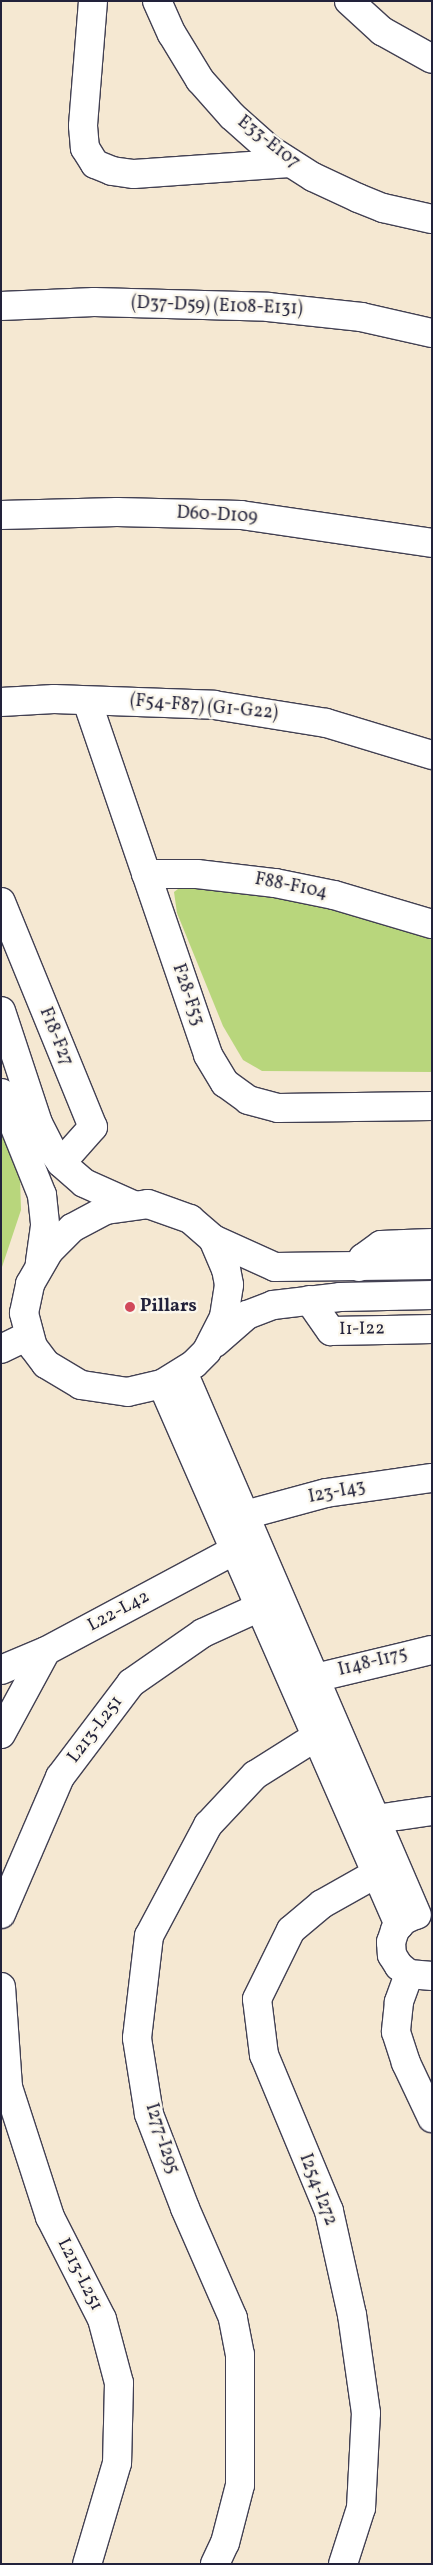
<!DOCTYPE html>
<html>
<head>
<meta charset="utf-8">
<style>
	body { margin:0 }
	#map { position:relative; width:433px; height:2565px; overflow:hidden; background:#f5e8d2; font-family:Vollkorn,serif }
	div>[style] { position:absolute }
	.green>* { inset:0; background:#b8d67c }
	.roads { filter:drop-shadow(1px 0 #424052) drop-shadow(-1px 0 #424052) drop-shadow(0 1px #424052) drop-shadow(0 -1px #424052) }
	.minor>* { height:28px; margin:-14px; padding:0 14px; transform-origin:14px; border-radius:14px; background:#fff }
	.dots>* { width:14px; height:14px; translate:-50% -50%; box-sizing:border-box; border:2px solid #fbf7ec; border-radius:50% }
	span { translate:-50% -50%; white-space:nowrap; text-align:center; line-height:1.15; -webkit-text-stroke:4.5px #fbf7ec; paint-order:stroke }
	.street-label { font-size:18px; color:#22223b }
	.poi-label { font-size:18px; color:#22223b; font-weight:700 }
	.left { translate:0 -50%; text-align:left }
	.frame { position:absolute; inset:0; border:2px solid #22223b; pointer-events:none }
</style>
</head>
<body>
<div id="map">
	<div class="green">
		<div style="clip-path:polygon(182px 886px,294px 898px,432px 934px,432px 1072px,262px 1071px,243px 1060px,223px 1026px,177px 913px,174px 892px)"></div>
		<div style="clip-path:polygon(1px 1128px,20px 1177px,21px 1210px,1px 1270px)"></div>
	</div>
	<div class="roads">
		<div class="minor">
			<div style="left:93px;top:1px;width:125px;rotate:94.6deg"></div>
			<div style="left:83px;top:126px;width:22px;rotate:85deg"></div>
			<div style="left:85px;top:148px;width:19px;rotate:58deg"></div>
			<div style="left:95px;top:164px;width:18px;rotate:22deg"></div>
			<div style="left:112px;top:171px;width:22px;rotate:8deg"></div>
			<div style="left:134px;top:174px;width:156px;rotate:-4deg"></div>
			<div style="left:157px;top:1px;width:36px;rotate:66deg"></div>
			<div style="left:172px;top:34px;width:54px;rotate:58.7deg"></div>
			<div style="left:200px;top:80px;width:48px;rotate:48.4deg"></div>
			<div style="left:232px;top:116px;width:50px;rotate:41.7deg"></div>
			<div style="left:269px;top:149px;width:52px;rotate:32.5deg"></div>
			<div style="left:313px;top:177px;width:50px;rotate:25deg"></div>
			<div style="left:358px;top:198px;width:27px;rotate:22deg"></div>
			<div style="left:383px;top:208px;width:50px;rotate:12.7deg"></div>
			<div style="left:349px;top:1px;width:45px;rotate:42.3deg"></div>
			<div style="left:382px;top:31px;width:57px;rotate:29.2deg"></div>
			<div style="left:1px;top:306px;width:93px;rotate:-2.5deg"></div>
			<div style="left:94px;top:302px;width:174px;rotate:1.6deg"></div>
			<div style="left:268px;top:307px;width:94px;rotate:6.1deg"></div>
			<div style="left:361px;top:317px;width:73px;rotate:12.7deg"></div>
			<div style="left:1px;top:515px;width:116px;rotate:-1.5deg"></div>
			<div style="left:117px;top:512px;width:124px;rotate:1.4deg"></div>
			<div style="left:241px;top:515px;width:193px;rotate:8.3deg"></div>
			<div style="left:87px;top:701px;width:374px;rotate:71.1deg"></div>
			<div style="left:208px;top:1055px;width:33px;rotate:59deg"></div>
			<div style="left:225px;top:1083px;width:29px;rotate:36deg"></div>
			<div style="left:248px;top:1100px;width:31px;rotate:15deg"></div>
			<div style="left:278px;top:1108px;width:154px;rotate:-0.7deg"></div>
			<div style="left:1px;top:702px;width:53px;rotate:-3.2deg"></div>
			<div style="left:54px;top:699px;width:160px;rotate:2.1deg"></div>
			<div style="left:214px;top:705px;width:113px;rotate:9.1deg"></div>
			<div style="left:326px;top:723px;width:111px;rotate:16.8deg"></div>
			<div style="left:146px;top:874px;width:51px"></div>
			<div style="left:197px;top:874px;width:79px;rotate:6.6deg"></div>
			<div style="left:275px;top:883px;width:60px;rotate:11.5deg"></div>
			<div style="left:334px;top:895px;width:102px;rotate:16.5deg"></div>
			<div style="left:1px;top:902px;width:243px;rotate:67.8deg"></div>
			<div style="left:93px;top:1127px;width:48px;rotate:131.6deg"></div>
			<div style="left:1px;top:1011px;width:118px;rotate:71.7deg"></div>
			<div style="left:38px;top:1123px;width:29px;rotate:63deg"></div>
			<div style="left:51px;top:1149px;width:17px;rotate:54deg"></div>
			<div style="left:61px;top:1163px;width:30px;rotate:41deg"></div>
			<div style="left:84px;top:1183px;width:54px;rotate:24.2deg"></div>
			<div style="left:1px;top:1093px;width:110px;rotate:68.1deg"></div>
			<div style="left:42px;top:1195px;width:31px;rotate:84deg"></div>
			<div style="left:45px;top:1226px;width:37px;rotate:98deg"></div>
			<div style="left:148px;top:1204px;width:45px;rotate:19.7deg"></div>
			<div style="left:190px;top:1219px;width:30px;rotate:41deg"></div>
			<div style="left:213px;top:1239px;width:33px;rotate:67deg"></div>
			<div style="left:226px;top:1269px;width:16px;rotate:79deg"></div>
			<div style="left:229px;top:1285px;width:32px;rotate:99deg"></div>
			<div style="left:224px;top:1317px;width:38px;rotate:117deg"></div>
			<div style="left:207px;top:1351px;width:18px;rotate:135deg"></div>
			<div style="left:194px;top:1364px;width:38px;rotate:148deg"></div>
			<div style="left:162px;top:1384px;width:35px;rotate:167deg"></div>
			<div style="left:128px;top:1392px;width:48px;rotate:-171.5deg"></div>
			<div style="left:81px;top:1385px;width:41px;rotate:-149deg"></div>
			<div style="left:46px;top:1364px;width:21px;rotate:-127deg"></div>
			<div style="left:33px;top:1347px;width:35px;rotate:-105deg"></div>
			<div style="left:24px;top:1313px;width:30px;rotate:-78deg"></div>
			<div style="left:30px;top:1284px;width:39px;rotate:-60deg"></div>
			<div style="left:50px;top:1250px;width:31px;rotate:-45deg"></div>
			<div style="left:72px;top:1228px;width:38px;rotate:-28deg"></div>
			<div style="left:106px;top:1210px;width:42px;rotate:-8.1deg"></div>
			<div style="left:213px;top:1239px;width:68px;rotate:24.3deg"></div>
			<div style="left:275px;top:1267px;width:157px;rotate:-0.7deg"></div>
			<div style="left:359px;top:1267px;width:10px;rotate:-66deg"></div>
			<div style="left:363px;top:1258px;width:22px;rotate:-36deg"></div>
			<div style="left:381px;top:1245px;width:51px;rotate:-2.2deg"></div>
			<div style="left:309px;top:1300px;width:38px;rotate:55deg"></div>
			<div style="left:331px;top:1331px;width:101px;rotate:-1.1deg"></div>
			<div style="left:215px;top:1343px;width:43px;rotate:-41.2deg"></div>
			<div style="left:247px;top:1315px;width:28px;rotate:-21deg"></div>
			<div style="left:273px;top:1305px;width:67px;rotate:-6.8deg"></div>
			<div style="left:340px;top:1297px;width:92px;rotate:-1.2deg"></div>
			<div style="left:1px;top:1349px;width:30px;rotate:-26deg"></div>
			<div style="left:183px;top:1372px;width:591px;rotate:66.69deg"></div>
			<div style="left:162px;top:1384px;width:591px;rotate:66.34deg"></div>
			<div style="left:245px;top:1515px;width:84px;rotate:-15.2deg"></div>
			<div style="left:326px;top:1493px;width:107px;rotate:-8.1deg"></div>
			<div style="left:1px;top:1670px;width:49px;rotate:-22.9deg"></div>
			<div style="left:46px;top:1651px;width:214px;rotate:-28.1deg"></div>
			<div style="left:315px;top:1678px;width:120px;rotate:-13.5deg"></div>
			<div style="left:1px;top:1734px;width:94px;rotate:-61.5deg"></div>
			<div style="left:376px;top:1819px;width:57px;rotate:-8.1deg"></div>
			<div style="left:1px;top:1914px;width:149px;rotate:-66.7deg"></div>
			<div style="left:60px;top:1777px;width:118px;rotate:-52.9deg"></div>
			<div style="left:131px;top:1683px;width:88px;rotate:-34.8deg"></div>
			<div style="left:203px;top:1633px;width:63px;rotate:-24.5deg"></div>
			<div style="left:415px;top:1915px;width:12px;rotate:156deg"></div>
			<div style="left:404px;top:1920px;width:13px;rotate:132deg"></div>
			<div style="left:395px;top:1930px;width:13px;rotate:108deg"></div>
			<div style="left:391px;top:1942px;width:13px;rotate:86deg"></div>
			<div style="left:392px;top:1955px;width:13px;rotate:58deg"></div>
			<div style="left:399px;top:1966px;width:13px;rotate:39deg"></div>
			<div style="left:409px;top:1974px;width:23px;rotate:5deg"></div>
			<div style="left:409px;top:1974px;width:30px;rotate:110deg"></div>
			<div style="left:399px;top:2002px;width:30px;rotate:96deg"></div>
			<div style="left:396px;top:2032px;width:33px;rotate:72deg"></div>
			<div style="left:406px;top:2063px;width:61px;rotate:64.7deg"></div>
			<div style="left:1px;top:1987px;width:100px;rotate:86deg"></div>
			<div style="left:8px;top:2087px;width:137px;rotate:72.1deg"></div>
			<div style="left:50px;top:2217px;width:114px;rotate:63deg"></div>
			<div style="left:102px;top:2319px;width:66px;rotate:75.1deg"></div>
			<div style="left:119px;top:2383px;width:80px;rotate:91.4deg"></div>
			<div style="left:117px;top:2463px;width:105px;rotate:106.5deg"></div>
			<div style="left:215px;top:2564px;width:23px;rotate:-65deg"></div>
			<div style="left:225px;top:2543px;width:60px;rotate:-75.5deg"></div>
			<div style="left:240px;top:2485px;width:130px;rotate:-90deg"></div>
			<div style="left:240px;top:2355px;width:38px;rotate:-101deg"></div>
			<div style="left:233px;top:2318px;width:120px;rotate:-113.6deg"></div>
			<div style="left:185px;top:2208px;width:101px;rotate:-111deg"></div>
			<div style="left:149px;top:2114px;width:77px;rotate:-99deg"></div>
			<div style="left:137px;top:2038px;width:103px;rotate:-83.3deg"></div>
			<div style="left:149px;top:1936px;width:126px;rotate:-62deg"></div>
			<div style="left:208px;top:1825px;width:69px;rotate:-46.8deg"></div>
			<div style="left:255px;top:1775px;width:73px;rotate:-32.2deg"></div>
			<div style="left:343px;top:2564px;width:59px;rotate:-72.2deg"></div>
			<div style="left:361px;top:2508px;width:95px;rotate:-87deg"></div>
			<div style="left:366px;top:2413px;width:99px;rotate:-98.1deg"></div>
			<div style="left:352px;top:2315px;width:107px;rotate:-102.5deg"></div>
			<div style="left:329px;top:2211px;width:169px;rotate:-112.6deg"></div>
			<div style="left:264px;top:2055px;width:56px;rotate:-97.1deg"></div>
			<div style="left:257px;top:1999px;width:77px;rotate:-63.8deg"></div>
			<div style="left:291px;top:1930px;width:40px;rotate:-40deg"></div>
			<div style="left:322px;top:1904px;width:63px;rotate:-29.4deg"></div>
		</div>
	</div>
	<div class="dots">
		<div style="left:130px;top:1307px;background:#d1495b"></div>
	</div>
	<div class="street-label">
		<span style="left:268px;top:143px;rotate:38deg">E33-E107</span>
		<span style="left:217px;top:307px;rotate:2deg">(D37-D59) (E108-E131)</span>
		<span style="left:217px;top:516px;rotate:3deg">D60-D109</span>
		<span style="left:204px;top:708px;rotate:5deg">(F54-F87) (G1-G22)</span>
		<span style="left:291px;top:887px;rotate:11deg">F88-F104</span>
		<span style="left:187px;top:995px;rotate:71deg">F28-F53</span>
		<span style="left:55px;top:1037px;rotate:68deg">F18-F27</span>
		<span style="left:362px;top:1330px;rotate:-1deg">I1-I22</span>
		<span style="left:337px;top:1493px;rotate:-11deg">I23-I43</span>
		<span style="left:119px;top:1612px;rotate:-28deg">L22-L42</span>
		<span style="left:373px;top:1663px;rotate:-14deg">I148-I175</span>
		<span style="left:96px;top:1730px;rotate:-53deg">L213-L251</span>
		<span style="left:161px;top:2139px;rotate:72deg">I277-I295</span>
		<span style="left:317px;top:2190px;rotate:69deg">I254-I272</span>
		<span style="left:79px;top:2275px;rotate:63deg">L213-L251</span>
	</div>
	<div class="poi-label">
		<span class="left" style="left:140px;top:1307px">Pillars</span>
	</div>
	<div class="frame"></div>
</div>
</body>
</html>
